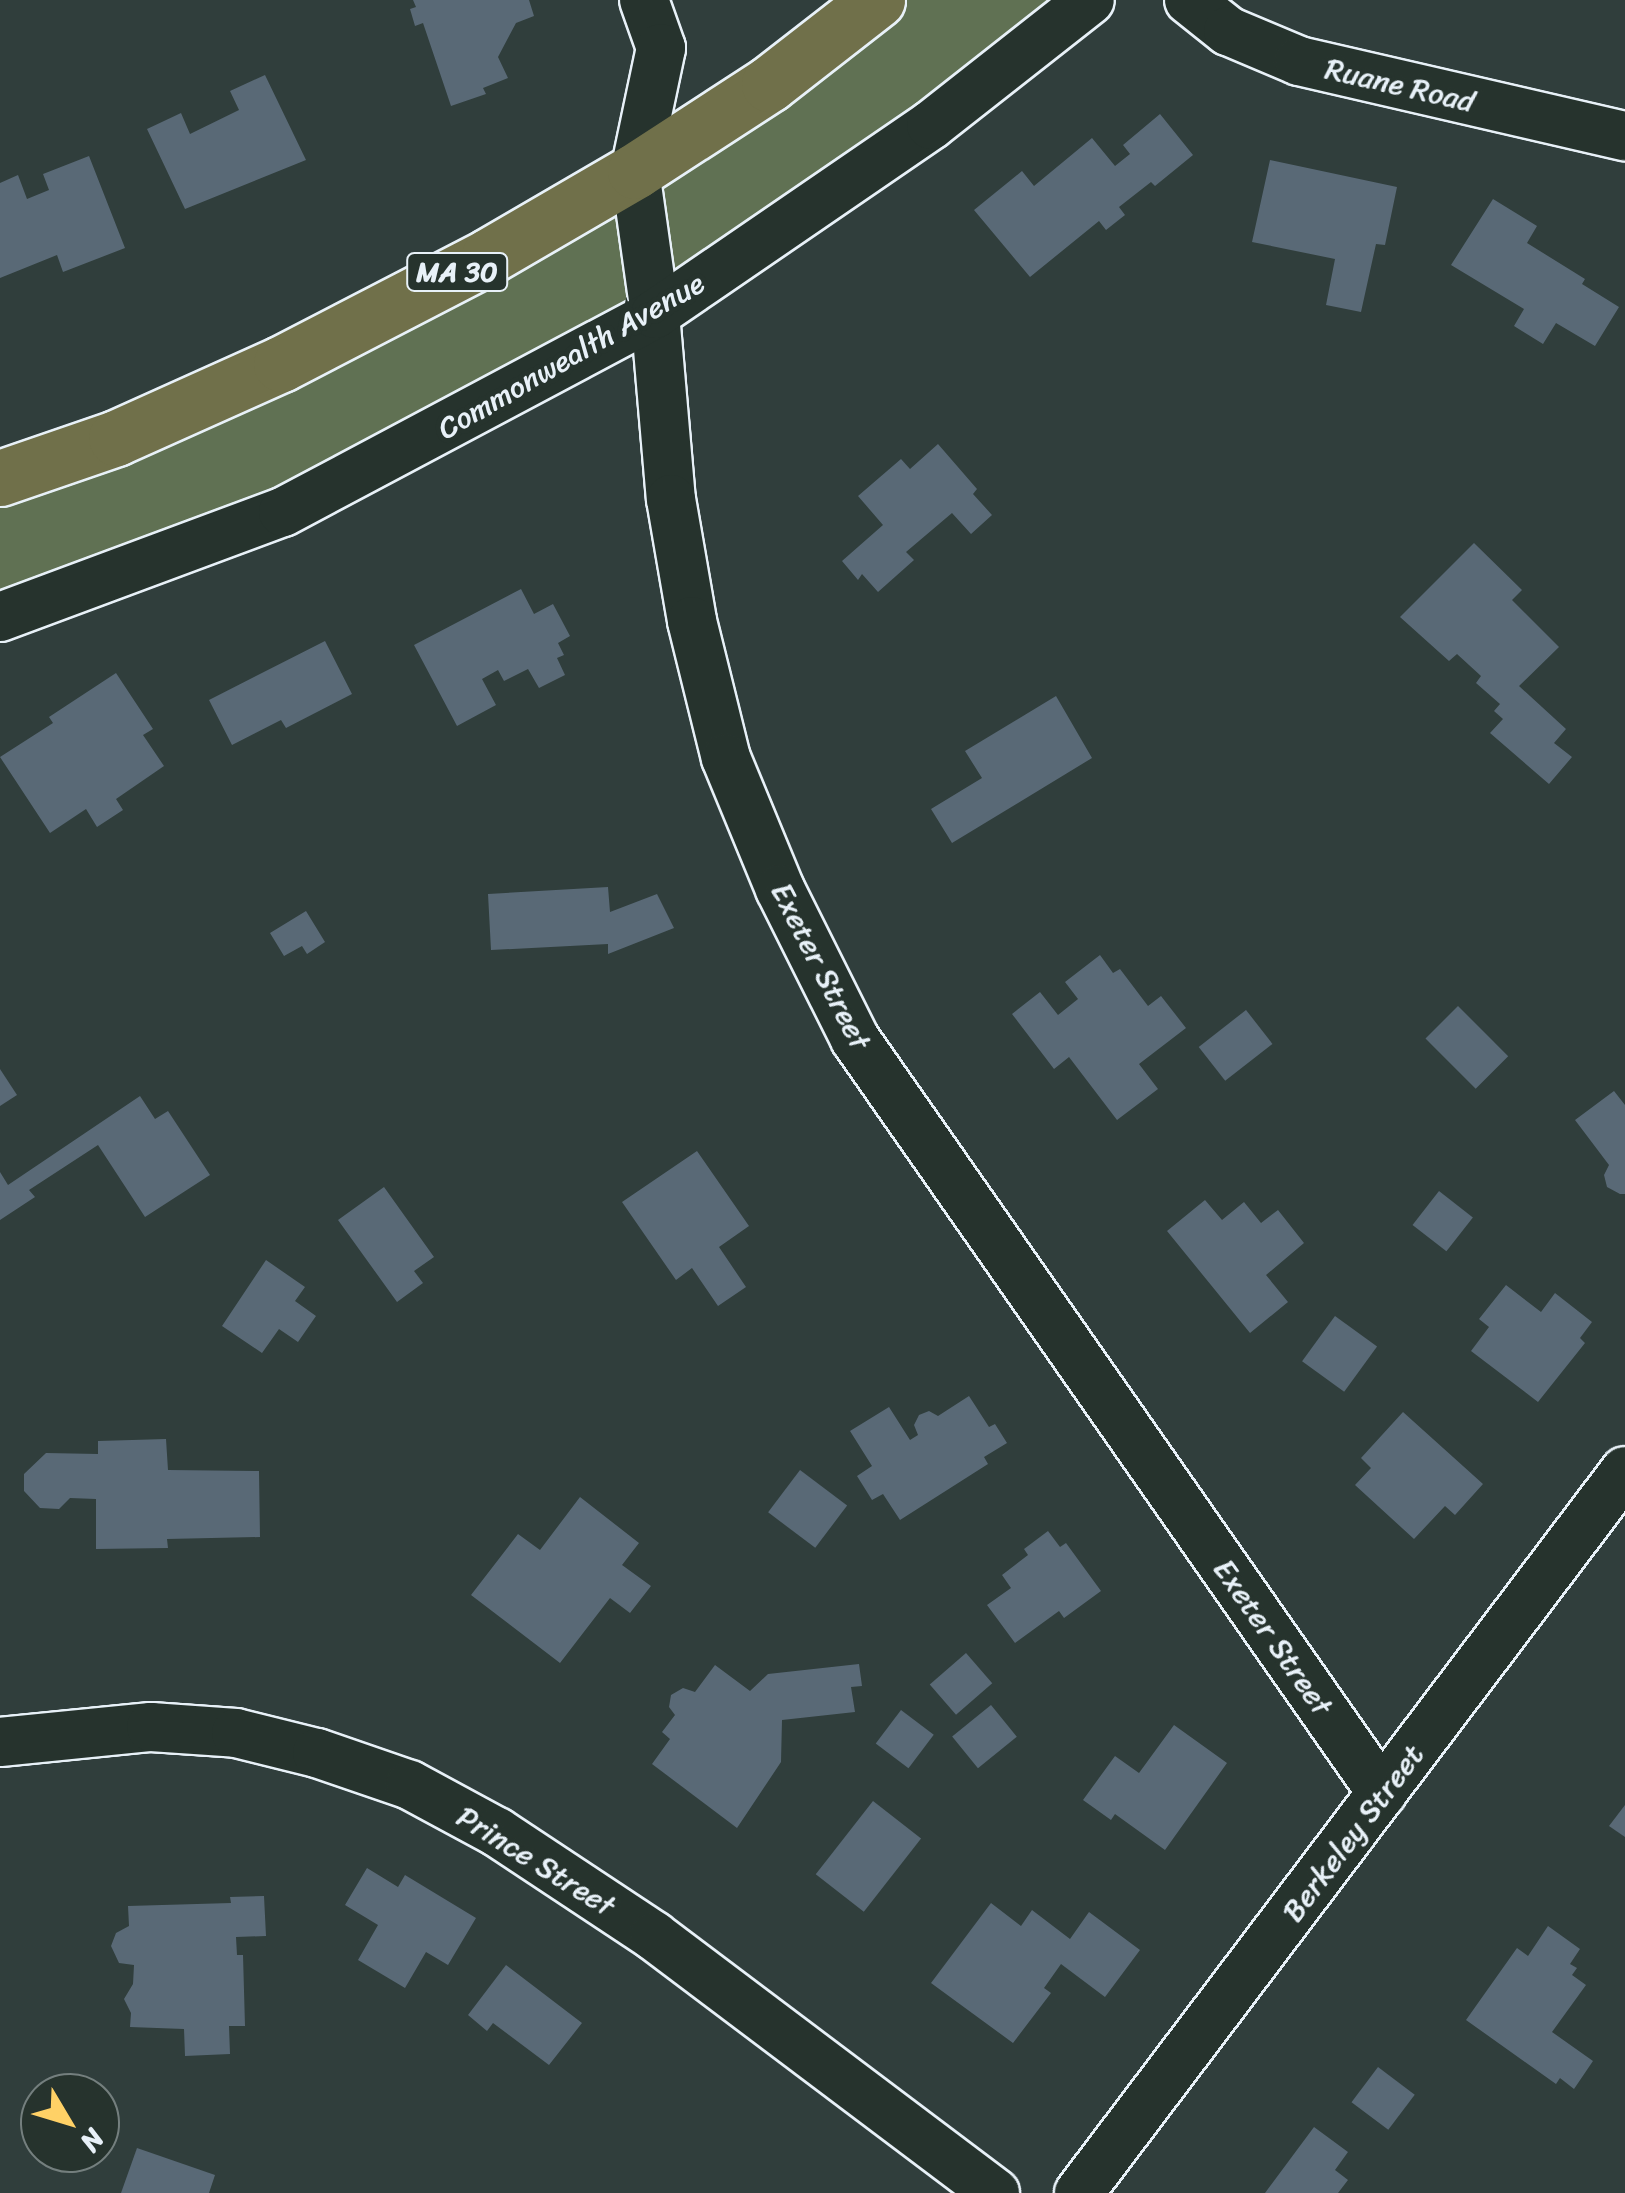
<!DOCTYPE html>
<html>
<head>
<meta charset="utf-8">
<style>
	body { margin:0 }
	#map { position:relative; width:1625px; height:2193px; overflow:hidden; background:#303e3c; font-family:Sriracha,sans-serif }
	div>[style] { position:absolute }
	.green>* { inset:0; background:#607153 }
	.building>* { inset:0; background:#596976; transform-origin:0 0 }
	.roads { filter:drop-shadow(2px 0 #e8f1f8) drop-shadow(-2px 0 #e8f1f8) drop-shadow(0 2px #e8f1f8) drop-shadow(0 -2px #e8f1f8) }
	.minor>* { height:48px; margin:-24px; padding:0 24px; transform-origin:24px; border-radius:24px; background:#26332d }
	.primary>* { height:55px; margin:-27.5px; padding:0 27.5px; transform-origin:27.5px; border-radius:27.5px; background:#70704a }
	span { translate:-50% -50%; white-space:nowrap; text-align:center; line-height:1.15; -webkit-text-stroke:10px #26332d; paint-order:stroke }
	.shield-label span { padding:2px 8px; background:#26332d; border:2px solid; border-radius:8px; -webkit-text-stroke-width:0 }
	.shield-label { font-size:28px; color:#e8f1f8; font-weight:700 }
	.street-label { font-size:30px; color:#e8f1f8 }
	.north { position:absolute; left:20px; top:2073px; width:100px; height:100px; box-sizing:border-box; background:#26332d; border:2px solid #747f7e; border-radius:50%; rotate:128deg; font-size:28px; font-weight:700; line-height:40px; text-align:center; color:#e8f1f8 }
	.north::after { content:''; display:block; margin:auto; width:35px; height:45px; background:#ffd166; clip-path:polygon(50% 0,100% 100%,50% 72%,0 100%) }
</style>
</head>
<body>
<div id="map">
	<div class="green">
		<div style="clip-path:polygon(877px 0,1090px 0,655px 314px,0 617px,0 478px,281px 364px)"></div>
	</div>
	<div class="building">
		<div style="clip-path:polygon(413px 0,529px 0,534px 16px,516px 23px,498px 57px,508px 78px,483px 88px,486px 94px,451px 106px,423px 23px,415px 26px,410px 9px,416px 7px)"></div>
		<div style="clip-path:polygon(265px 75px,306px 160px,185px 209px,147px 129px,181px 113px,190px 134px,239px 110px,230px 91px)"></div>
		<div style="clip-path:polygon(1160px 114px,1193px 155px,1155px 186px,1151px 182px,1119px 207px,1125px 215px,1106px 230px,1099px 221px,1030px 277px,974px 210px,1022px 171px,1034px 186px,1092px 138px,1115px 166px,1130px 154px,1123px 145px)"></div>
		<div style="clip-path:polygon(89px 156px,125px 248px,63px 272px,57px 255px,0 278px,0 183px,18px 175px,27px 199px,49px 190px,43px 174px)"></div>
		<div style="clip-path:polygon(1270px 160px,1397px 187px,1385px 245px,1376px 244px,1361px 312px,1326px 305px,1335px 259px,1252px 242px)"></div>
		<div style="clip-path:polygon(1493px 199px,1537px 226px,1527px 243px,1585px 279px,1582px 284px,1619px 307px,1595px 346px,1556px 323px,1543px 344px,1514px 326px,1524px 309px,1451px 265px)"></div>
		<div style="clip-path:polygon(938px 444px,977px 489px,973px 494px,992px 515px,971px 534px,952px 513px,906px 552px,914px 560px,878px 592px,862px 574px,858px 580px,842px 561px,883px 525px,858px 496px,901px 459px,910px 469px)"></div>
		<div style="clip-path:polygon(1474px 543px,1522px 590px,1512px 600px,1559px 647px,1519px 686px,1566px 729px,1554px 743px,1572px 757px,1549px 784px,1490px 733px,1503px 719px,1494px 711px,1500px 704px,1476px 683px,1481px 676px,1457px 654px,1449px 661px,1400px 617px)"></div>
		<div style="clip-path:polygon(521px 589px,534px 614px,553px 604px,570px 636px,558px 643px,564px 655px,557px 658px,565px 675px,539px 688px,528px 669px,504px 681px,498px 670px,482px 679px,496px 705px,457px 726px,414px 645px)"></div>
		<div style="clip-path:polygon(325px 641px,352px 694px,286px 728px,281px 720px,232px 745px,209px 700px)"></div>
		<div style="clip-path:polygon(116px 673px,153px 729px,143px 735px,164px 766px,116px 799px,123px 810px,97px 827px,86px 809px,50px 833px,0 757px,53px 723px,49px 717px)"></div>
		<div style="clip-path:polygon(1056px 696px,1092px 758px,952px 843px,931px 809px,982px 778px,965px 751px)"></div>
		<div style="clip-path:polygon(608px 887px,610px 912px,657px 894px,674px 928px,608px 954px,608px 944px,491px 950px,488px 894px)"></div>
		<div style="clip-path:polygon(306px 911px,325px 942px,307px 954px,302px 946px,284px 956px,270px 933px)"></div>
		<div style="clip-path:polygon(1100px 955px,1113px 973px,1120px 969px,1148px 1006px,1161px 996px,1186px 1028px,1139px 1064px,1158px 1089px,1117px 1120px,1069px 1057px,1054px 1069px,1012px 1014px,1040px 992px,1058px 1015px,1078px 999px,1065px 982px)"></div>
		<div style="left:1458px;top:1006px;width:71px;height:46px;rotate:45deg"></div>
		<div style="left:1246px;top:1010px;width:43px;height:60px;rotate:52deg"></div>
		<div style="clip-path:polygon(0 1069px,17px 1095px,0 1106px)"></div>
		<div style="clip-path:polygon(1614px 1091px,1625px 1105px,1625px 1194px,1620px 1194px,1607px 1187px,1604px 1175px,1609px 1165px,1575px 1120px)"></div>
		<div style="clip-path:polygon(140px 1096px,155px 1119px,168px 1111px,210px 1175px,145px 1217px,98px 1145px,29px 1190px,35px 1197px,0 1220px,0 1172px,8px 1185px)"></div>
		<div style="clip-path:polygon(697px 1151px,749px 1226px,719px 1247px,746px 1287px,718px 1306px,692px 1268px,676px 1280px,622px 1202px)"></div>
		<div style="clip-path:polygon(384px 1187px,434px 1257px,414px 1271px,423px 1283px,397px 1302px,338px 1220px)"></div>
		<div style="left:1439px;top:1191px;width:43px;height:43px;rotate:38deg"></div>
		<div style="clip-path:polygon(1205px 1200px,1222px 1220px,1244px 1202px,1261px 1223px,1278px 1210px,1304px 1243px,1266px 1275px,1288px 1302px,1250px 1333px,1167px 1231px)"></div>
		<div style="clip-path:polygon(266px 1260px,305px 1287px,295px 1301px,316px 1316px,298px 1342px,279px 1329px,262px 1353px,222px 1326px)"></div>
		<div style="clip-path:polygon(1506px 1285px,1541px 1312px,1555px 1293px,1592px 1322px,1580px 1338px,1585px 1343px,1538px 1402px,1471px 1351px,1489px 1327px,1479px 1319px)"></div>
		<div style="left:1335px;top:1316px;width:52px;height:56px;rotate:36deg"></div>
		<div style="clip-path:polygon(969px 1396px,989px 1427px,995px 1424px,1007px 1443px,984px 1457px,988px 1464px,900px 1520px,883px 1494px,872px 1500px,857px 1476px,872px 1466px,850px 1431px,889px 1407px,910px 1440px,918px 1435px,914px 1425px,919px 1415px,929px 1411px,938px 1416px)"></div>
		<div style="clip-path:polygon(1403px 1412px,1483px 1484px,1455px 1515px,1445px 1506px,1414px 1539px,1355px 1485px,1371px 1468px,1361px 1458px)"></div>
		<div style="clip-path:polygon(166px 1439px,168px 1470px,259px 1471px,260px 1537px,167px 1539px,168px 1548px,96px 1549px,96px 1499px,70px 1498px,59px 1509px,40px 1508px,24px 1491px,24px 1474px,46px 1453px,98px 1454px,98px 1441px)"></div>
		<div style="left:800px;top:1470px;width:59px;height:53px;rotate:37deg"></div>
		<div style="clip-path:polygon(580px 1497px,639px 1543px,622px 1565px,651px 1586px,630px 1613px,610px 1598px,560px 1663px,471px 1595px,518px 1534px,540px 1550px)"></div>
		<div style="clip-path:polygon(1048px 1531px,1060px 1547px,1066px 1543px,1101px 1591px,1064px 1618px,1059px 1611px,1015px 1643px,987px 1605px,1011px 1588px,1002px 1575px,1028px 1555px,1024px 1549px)"></div>
		<div style="left:966px;top:1653px;width:40px;height:48px;rotate:49deg"></div>
		<div style="clip-path:polygon(859px 1664px,862px 1686px,851px 1687px,855px 1712px,782px 1720px,781px 1762px,737px 1828px,652px 1764px,670px 1739px,662px 1732px,675px 1715px,669px 1707px,671px 1695px,683px 1688px,695px 1692px,715px 1665px,750px 1691px,768px 1674px)"></div>
		<div style="left:991px;top:1705px;width:41px;height:50px;rotate:51deg"></div>
		<div style="left:901px;top:1710px;width:41px;height:42px;rotate:37deg"></div>
		<div style="clip-path:polygon(1174px 1725px,1227px 1763px,1165px 1850px,1115px 1814px,1111px 1820px,1083px 1800px,1115px 1756px,1139px 1773px)"></div>
		<div style="left:873px;top:1801px;width:61px;height:93px;rotate:38deg"></div>
		<div style="clip-path:polygon(1625px 1805px,1625px 1837px,1609px 1826px)"></div>
		<div style="clip-path:polygon(367px 1868px,398px 1887px,405px 1875px,476px 1918px,448px 1965px,426px 1952px,405px 1988px,358px 1960px,378px 1925px,345px 1905px)"></div>
		<div style="clip-path:polygon(264px 1896px,266px 1936px,236px 1937px,237px 1955px,243px 1955px,245px 2026px,229px 2026px,230px 2054px,185px 2056px,184px 2029px,130px 2027px,131px 2013px,124px 1999px,133px 1984px,134px 1965px,119px 1963px,111px 1946px,116px 1933px,129px 1926px,128px 1906px,231px 1903px,230px 1897px)"></div>
		<div style="clip-path:polygon(991px 1903px,1021px 1926px,1032px 1910px,1070px 1939px,1089px 1912px,1140px 1950px,1105px 1997px,1061px 1964px,1044px 1988px,1051px 1993px,1013px 2043px,931px 1983px)"></div>
		<div style="clip-path:polygon(1548px 1926px,1580px 1949px,1570px 1964px,1577px 1968px,1572px 1975px,1586px 1985px,1552px 2032px,1593px 2061px,1574px 2089px,1560px 2078px,1556px 2084px,1466px 2020px,1517px 1948px,1528px 1956px)"></div>
		<div style="clip-path:polygon(506px 1965px,582px 2023px,549px 2065px,493px 2023px,487px 2031px,468px 2015px)"></div>
		<div style="left:1378px;top:2067px;width:46px;height:44px;rotate:37deg"></div>
		<div style="clip-path:polygon(1314px 2127px,1348px 2152px,1335px 2170px,1348px 2180px,1338px 2193px,1265px 2193px)"></div>
		<div style="clip-path:polygon(137px 2148px,215px 2175px,209px 2193px,121px 2193px)"></div>
	</div>
	<div class="roads">
		<div class="minor">
			<div style="left:644px;top:0;width:51px;rotate:70.5deg"></div>
			<div style="left:661px;top:48px;width:126px;rotate:101.9deg"></div>
			<div style="left:635px;top:171px;width:144px;rotate:82deg"></div>
			<div style="left:655px;top:314px;width:186px;rotate:85.1deg"></div>
			<div style="left:671px;top:499px;width:124px;rotate:80.2deg"></div>
			<div style="left:692px;top:621px;width:141px;rotate:76.1deg"></div>
			<div style="left:726px;top:758px;width:142px;rotate:67.6deg"></div>
			<div style="left:780px;top:889px;width:168px;rotate:63.4deg"></div>
			<div style="left:855px;top:1039px;width:920px;rotate:55.05deg"></div>
			<div style="left:1189px;top:0;width:50px;rotate:38.5deg"></div>
			<div style="left:1228px;top:31px;width:77px;rotate:22.9deg"></div>
			<div style="left:1299px;top:61px;width:335px;rotate:13deg"></div>
			<div style="left:0;top:617px;width:302px;rotate:-20.4deg"></div>
			<div style="left:283px;top:512px;width:421px;rotate:-28deg"></div>
			<div style="left:655px;top:314px;width:335px;rotate:-34.4deg"></div>
			<div style="left:931px;top:125px;width:202px;rotate:-38.2deg"></div>
			<div style="left:0;top:1742px;width:152px;rotate:-5.7deg"></div>
			<div style="left:151px;top:1727px;width:85px;rotate:4deg"></div>
			<div style="left:236px;top:1733px;width:83px;rotate:13.9deg"></div>
			<div style="left:317px;top:1753px;width:98px;rotate:19deg"></div>
			<div style="left:410px;top:1785px;width:99px;rotate:28.4deg"></div>
			<div style="left:497px;top:1832px;width:188px;rotate:33.5deg"></div>
			<div style="left:654px;top:1936px;width:427px;rotate:37deg"></div>
			<div style="left:1079px;top:2193px;width:905px;rotate:-52.9deg"></div>
		</div>
		<div class="primary">
			<div style="left:0;top:478px;width:123px;rotate:-19deg"></div>
			<div style="left:116px;top:438px;width:181px;rotate:-24.2deg"></div>
			<div style="left:281px;top:364px;width:234px;rotate:-27.4deg"></div>
			<div style="left:489px;top:256px;width:169px;rotate:-30.2deg"></div>
			<div style="left:635px;top:171px;width:160px;rotate:-33deg"></div>
			<div style="left:769px;top:84px;width:137px;rotate:-37.9deg"></div>
		</div>
	</div>
	<div class="shield-label">
		<span style="left:457px;top:272px">MA 30</span>
	</div>
	<div class="street-label">
		<span style="left:1400px;top:85px;rotate:13deg">Ruane Road</span>
		<span style="left:571px;top:356px;rotate:-30deg">Commonwealth Avenue</span>
		<span style="left:821px;top:966px;rotate:63deg">Exeter Street</span>
		<span style="left:1273px;top:1637px;rotate:55deg">Exeter Street</span>
		<span style="left:1353px;top:1833px;rotate:-53deg">Berkeley Street</span>
		<span style="left:536px;top:1861px;rotate:32deg">Prince Street</span>
	</div>
	<div class="north">N</div>
</div>
</body>
</html>
